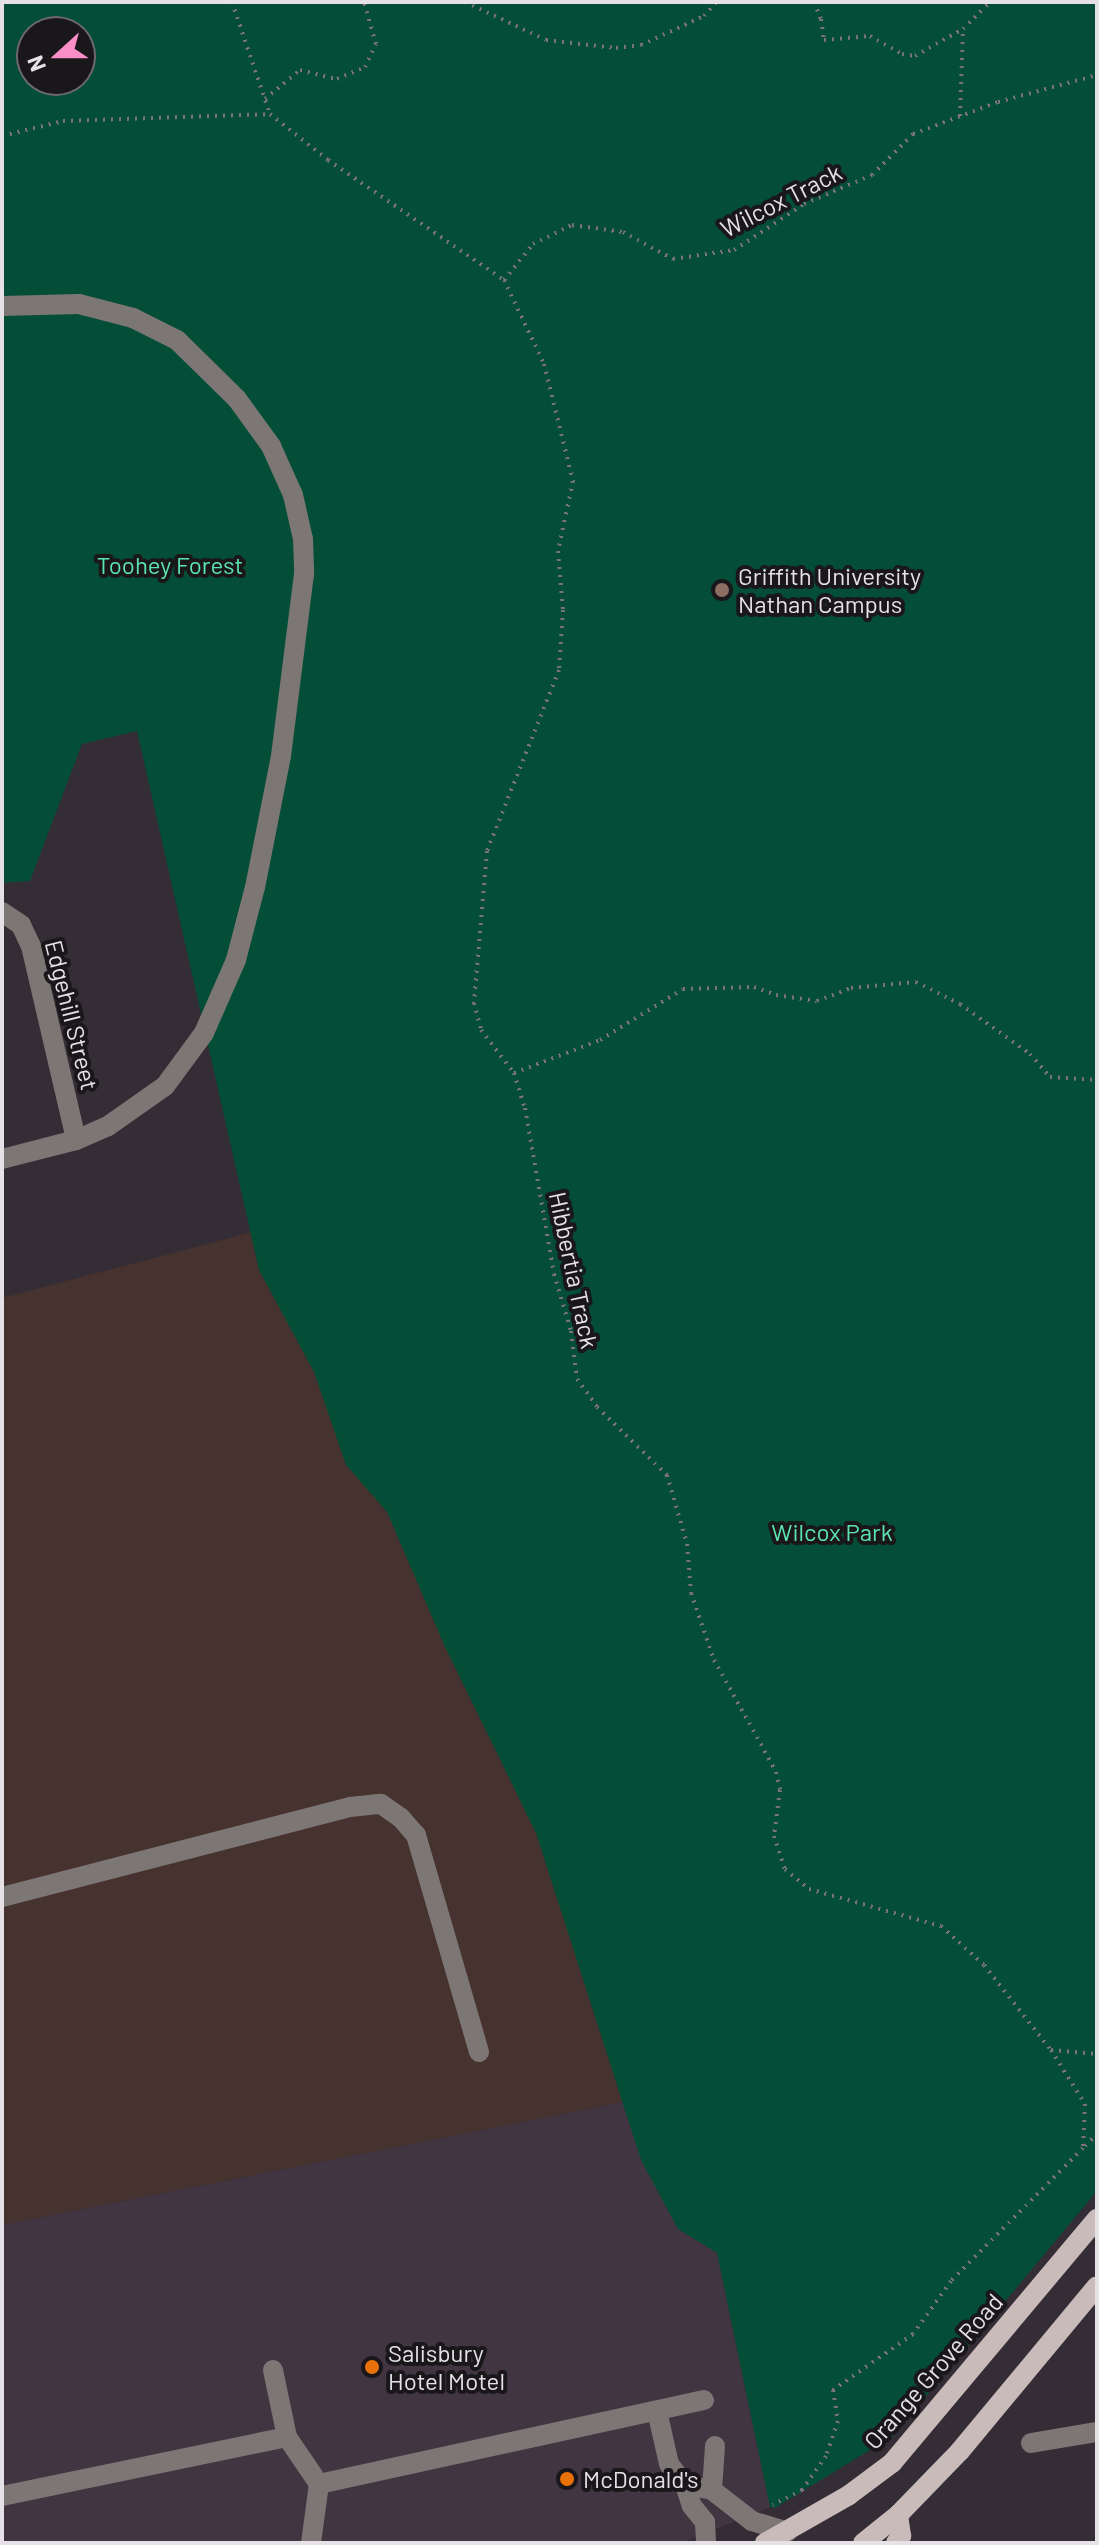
<!DOCTYPE html>
<html>
<head>
<meta charset="utf-8">
<style>
	body { margin:0 }
	#map { position:relative; width:1099px; height:2545px; overflow:hidden; background:#352d35; font-family:Barlow,sans-serif }
	div>[style] { position:absolute }
	.built>* { inset:0; background:#413542 }
	.industrial>* { inset:0; background:#46322e }
	.green>* { inset:0; background:#044d36 }
	.path>* { height:4px; margin-top:-2px; transform-origin:0; background:repeating-linear-gradient(90deg,#7a737b 0 2px,transparent 0 8px) }
	.minor>* { height:20px; margin:-10px; padding:0 10px; transform-origin:10px; border-radius:10px; background:#7c7675 }
	.major>* { height:20px; margin:-10px; padding:0 10px; transform-origin:10px; border-radius:10px; background:#c8bbba }
	.dots>* { width:22px; height:22px; translate:-50% -50%; box-sizing:border-box; border:4px solid #1a171b; border-radius:50% }
	span { translate:-50% -50%; white-space:nowrap; text-align:center; line-height:1.15; -webkit-text-stroke:8px #1a171b; paint-order:stroke }
	.street-label { font-size:24px; color:#e6e1e7 }
	.park-label { font-size:24px; color:#5be6b0 }
	.poi-label { font-size:24px; color:#e6e1e7 }
	.left { translate:0 -50%; text-align:left }
	.frame { position:absolute; inset:0; border:4px solid #e6e1e7; pointer-events:none }
	.north { position:absolute; left:16px; top:16px; width:80px; height:80px; box-sizing:border-box; background:#1a171b; border:2px solid #6c686d; border-radius:50%; rotate:249deg; font-size:22px; font-weight:700; line-height:32px; text-align:center; color:#e6e1e7 }
	.north::after { content:''; display:block; margin:auto; width:28px; height:36px; background:#fa8fc8; clip-path:polygon(50% 0,100% 100%,50% 72%,0 100%) }
</style>
</head>
<body>
<div id="map">
	<div class="built">
		<div style="clip-path:polygon(683px 2090px,770px 2507px,681px 2543px,2px 2543px,2px 2225px)"></div>
	</div>
	<div class="industrial">
		<div style="clip-path:polygon(482px 1178px,683px 2090px,2px 2225px,2px 1298px,249px 1233px)"></div>
	</div>
	<div class="green">
		<div style="clip-path:polygon(evenodd,2px 2px,1097px 2px,1097px 2191px,893px 2436px,775px 2508px,770px 2507px,717px 2253px,678px 2229px,641px 2160px,536px 1833px,445px 1647px,387px 1512px,346px 1465px,314px 1372px,259px 1270px,137px 731px,82px 744px,30px 881px,2px 883px,2px 2px,32px 32px,80px 32px,80px 80px,32px 80px,32px 32px)"></div>
	</div>
	<div class="path">
		<div style="left:232px;top:2px;width:118px;rotate:71.3deg"></div>
		<div style="left:270px;top:114px;width:74px;rotate:38.4deg"></div>
		<div style="left:328px;top:160px;width:213px;rotate:34.3deg"></div>
		<div style="left:504px;top:280px;width:93px;rotate:64.5deg"></div>
		<div style="left:544px;top:364px;width:121px;rotate:76.1deg"></div>
		<div style="left:573px;top:481px;width:72px;rotate:102.1deg"></div>
		<div style="left:558px;top:551px;width:59px;rotate:85.2deg"></div>
		<div style="left:563px;top:610px;width:60px;rotate:93.8deg"></div>
		<div style="left:559px;top:670px;width:195px;rotate:111.7deg"></div>
		<div style="left:487px;top:851px;width:153px;rotate:94.9deg"></div>
		<div style="left:474px;top:1003px;width:28px;rotate:75deg"></div>
		<div style="left:481px;top:1030px;width:54px;rotate:52.5deg"></div>
		<div style="left:514px;top:1073px;width:37px;rotate:73deg"></div>
		<div style="left:525px;top:1108px;width:169px;rotate:80.1deg"></div>
		<div style="left:554px;top:1274px;width:59px;rotate:73.4deg"></div>
		<div style="left:571px;top:1331px;width:48px;rotate:82.9deg"></div>
		<div style="left:577px;top:1379px;width:34px;rotate:54deg"></div>
		<div style="left:597px;top:1407px;width:98px;rotate:44.2deg"></div>
		<div style="left:667px;top:1475px;width:72px;rotate:73.8deg"></div>
		<div style="left:687px;top:1544px;width:49px;rotate:85.3deg"></div>
		<div style="left:691px;top:1593px;width:71px;rotate:71.1deg"></div>
		<div style="left:714px;top:1660px;width:128px;rotate:61deg"></div>
		<div style="left:776px;top:1772px;width:18px;rotate:77deg"></div>
		<div style="left:780px;top:1790px;width:46px;rotate:97.4deg"></div>
		<div style="left:774px;top:1836px;width:35px;rotate:72deg"></div>
		<div style="left:785px;top:1869px;width:31px;rotate:40deg"></div>
		<div style="left:809px;top:1889px;width:137px;rotate:15.7deg"></div>
		<div style="left:941px;top:1926px;width:58px;rotate:42.2deg"></div>
		<div style="left:984px;top:1965px;width:108px;rotate:51.8deg"></div>
		<div style="left:1051px;top:2050px;width:64px;rotate:57.8deg"></div>
		<div style="left:1085px;top:2104px;width:44px;rotate:92.6deg"></div>
		<div style="left:1083px;top:2148px;width:187px;rotate:134.8deg"></div>
		<div style="left:951px;top:2281px;width:65px;rotate:125.6deg"></div>
		<div style="left:913px;top:2334px;width:98px;rotate:145deg"></div>
		<div style="left:833px;top:2390px;width:31px;rotate:81deg"></div>
		<div style="left:838px;top:2421px;width:37px;rotate:109deg"></div>
		<div style="left:826px;top:2456px;width:42px;rotate:125.2deg"></div>
		<div style="left:802px;top:2490px;width:33px;rotate:153deg"></div>
		<div style="left:444px;top:2px;width:21px"></div>
		<div style="left:465px;top:2px;width:89px;rotate:25.1deg"></div>
		<div style="left:546px;top:40px;width:70px;rotate:6.5deg"></div>
		<div style="left:616px;top:48px;width:25px;rotate:-7deg"></div>
		<div style="left:641px;top:45px;width:69px;rotate:-24.7deg"></div>
		<div style="left:704px;top:16px;width:18px;rotate:-49deg"></div>
		<div style="left:814px;top:2px;width:18px;rotate:68deg"></div>
		<div style="left:821px;top:19px;width:21px;rotate:82deg"></div>
		<div style="left:824px;top:40px;width:46px;rotate:-5deg"></div>
		<div style="left:870px;top:36px;width:37px;rotate:29deg"></div>
		<div style="left:902px;top:54px;width:13px;rotate:9deg"></div>
		<div style="left:915px;top:56px;width:55px;rotate:-29.4deg"></div>
		<div style="left:265px;top:99px;width:45px;rotate:-39.6deg"></div>
		<div style="left:300px;top:70px;width:38px;rotate:14deg"></div>
		<div style="left:337px;top:79px;width:30px;rotate:-23deg"></div>
		<div style="left:365px;top:67px;width:25px;rotate:-64deg"></div>
		<div style="left:376px;top:44px;width:44px;rotate:-105.9deg"></div>
		<div style="left:960px;top:116px;width:87px;rotate:-88deg"></div>
		<div style="left:963px;top:29px;width:38px;rotate:-45deg"></div>
		<div style="left:2px;top:136px;width:63px;rotate:-13.8deg"></div>
		<div style="left:63px;top:121px;width:207px;rotate:-1.9deg"></div>
		<div style="left:504px;top:280px;width:46px;rotate:-51.1deg"></div>
		<div style="left:533px;top:244px;width:43px;rotate:-26deg"></div>
		<div style="left:572px;top:225px;width:51px;rotate:7.8deg"></div>
		<div style="left:623px;top:232px;width:57px;rotate:28.4deg"></div>
		<div style="left:673px;top:259px;width:62px;rotate:-8.4deg"></div>
		<div style="left:734px;top:250px;width:84px;rotate:-33.3deg"></div>
		<div style="left:804px;top:204px;width:74px;rotate:-23.1deg"></div>
		<div style="left:872px;top:175px;width:58px;rotate:-45deg"></div>
		<div style="left:913px;top:134px;width:91px;rotate:-20.6deg"></div>
		<div style="left:998px;top:102px;width:103px;rotate:-15.3deg"></div>
		<div style="left:514px;top:1073px;width:92px;rotate:-21deg"></div>
		<div style="left:600px;top:1040px;width:97px;rotate:-31.6deg"></div>
		<div style="left:683px;top:989px;width:71px;rotate:-1.6deg"></div>
		<div style="left:754px;top:987px;width:23px;rotate:20deg"></div>
		<div style="left:776px;top:995px;width:41px;rotate:8.3deg"></div>
		<div style="left:817px;top:1001px;width:36px;rotate:-21deg"></div>
		<div style="left:851px;top:988px;width:65px;rotate:-5.3deg"></div>
		<div style="left:916px;top:982px;width:49px;rotate:26.6deg"></div>
		<div style="left:960px;top:1004px;width:86px;rotate:35.5deg"></div>
		<div style="left:1030px;top:1054px;width:30px;rotate:49deg"></div>
		<div style="left:1050px;top:1077px;width:47px;rotate:3.7deg"></div>
		<div style="left:1051px;top:2050px;width:46px;rotate:5deg"></div>
		<div style="left:1085px;top:2146px;width:17px;rotate:-45deg"></div>
	</div>
	<div class="minor">
		<div style="left:2px;top:306px;width:77px;rotate:-1.5deg"></div>
		<div style="left:79px;top:304px;width:56px;rotate:14.5deg"></div>
		<div style="left:133px;top:318px;width:49px;rotate:26.6deg"></div>
		<div style="left:177px;top:340px;width:84px;rotate:44.5deg"></div>
		<div style="left:237px;top:399px;width:58px;rotate:54.1deg"></div>
		<div style="left:271px;top:446px;width:54px;rotate:65.8deg"></div>
		<div style="left:293px;top:495px;width:45px;rotate:77.2deg"></div>
		<div style="left:303px;top:539px;width:35px;rotate:88deg"></div>
		<div style="left:304px;top:574px;width:183px;rotate:97.2deg"></div>
		<div style="left:281px;top:756px;width:134px;rotate:101.2deg"></div>
		<div style="left:255px;top:887px;width:75px;rotate:104.6deg"></div>
		<div style="left:236px;top:960px;width:80px;rotate:113.7deg"></div>
		<div style="left:204px;top:1033px;width:66px;rotate:126.3deg"></div>
		<div style="left:165px;top:1086px;width:70px;rotate:144.9deg"></div>
		<div style="left:108px;top:1126px;width:35px;rotate:156deg"></div>
		<div style="left:76px;top:1140px;width:76px;rotate:165.6deg"></div>
		<div style="left:2px;top:912px;width:23px;rotate:34deg"></div>
		<div style="left:21px;top:925px;width:23px;rotate:65deg"></div>
		<div style="left:31px;top:946px;width:199px;rotate:76.9deg"></div>
		<div style="left:2px;top:1897px;width:359px;rotate:-14.5deg"></div>
		<div style="left:350px;top:1807px;width:31px;rotate:-6deg"></div>
		<div style="left:381px;top:1804px;width:24px;rotate:35deg"></div>
		<div style="left:401px;top:1818px;width:23px;rotate:49deg"></div>
		<div style="left:416px;top:1835px;width:226px;rotate:73.8deg"></div>
		<div style="left:273px;top:2370px;width:68px;rotate:78.2deg"></div>
		<div style="left:657px;top:2411px;width:54px;rotate:77.2deg"></div>
		<div style="left:669px;top:2464px;width:26px;rotate:53deg"></div>
		<div style="left:685px;top:2485px;width:22px;rotate:72deg"></div>
		<div style="left:692px;top:2506px;width:21px;rotate:51deg"></div>
		<div style="left:705px;top:2522px;width:21px;rotate:87deg"></div>
		<div style="left:1031px;top:2443px;width:67px;rotate:-9.5deg"></div>
		<div style="left:685px;top:2485px;width:27px;rotate:10deg"></div>
		<div style="left:712px;top:2490px;width:51px;rotate:37.8deg"></div>
		<div style="left:752px;top:2521px;width:37px;rotate:17deg"></div>
		<div style="left:712px;top:2490px;width:44px;rotate:-86.1deg"></div>
		<div style="left:2px;top:2496px;width:291px;rotate:-11.7deg"></div>
		<div style="left:287px;top:2437px;width:57px;rotate:55.8deg"></div>
		<div style="left:319px;top:2484px;width:394px;rotate:-12.3deg"></div>
		<div style="left:311px;top:2543px;width:60px;rotate:-82.3deg"></div>
	</div>
	<div class="major">
		<div style="left:765px;top:2543px;width:97px;rotate:-29.7deg"></div>
		<div style="left:849px;top:2495px;width:54px;rotate:-36.7deg"></div>
		<div style="left:892px;top:2463px;width:319px;rotate:-50deg"></div>
		<div style="left:863px;top:2543px;width:45px;rotate:-38.7deg"></div>
		<div style="left:898px;top:2515px;width:89px;rotate:-45.9deg"></div>
		<div style="left:960px;top:2451px;width:214px;rotate:-50.3deg"></div>
		<div style="left:896px;top:2543px;width:9px;rotate:-54deg"></div>
		<div style="left:901px;top:2536px;width:21px;rotate:-98deg"></div>
	</div>
	<div class="dots">
		<div style="left:722px;top:590px;background:#8d6e63"></div>
		<div style="left:372px;top:2367px;background:#e8710a"></div>
		<div style="left:567px;top:2479px;background:#e8710a"></div>
	</div>
	<div class="street-label">
		<span style="left:781px;top:200px;rotate:-27deg">Wilcox Track</span>
		<span style="left:72px;top:1015px;rotate:76deg">Edgehill Street</span>
		<span style="left:574px;top:1270px;rotate:78deg">Hibbertia Track</span>
		<span style="left:933px;top:2371px;rotate:-49deg">Orange Grove Road</span>
	</div>
	<div class="park-label">
		<span style="left:170px;top:565px">Toohey Forest</span>
		<span style="left:832px;top:1532px">Wilcox Park</span>
	</div>
	<div class="poi-label">
		<span class="left" style="left:738px;top:590px">Griffith University<br>Nathan Campus</span>
		<span class="left" style="left:388px;top:2367px">Salisbury<br>Hotel Motel</span>
		<span class="left" style="left:583px;top:2479px">McDonald's</span>
	</div>
	<div class="frame"></div>
	<div class="north">N</div>
</div>
</body>
</html>
